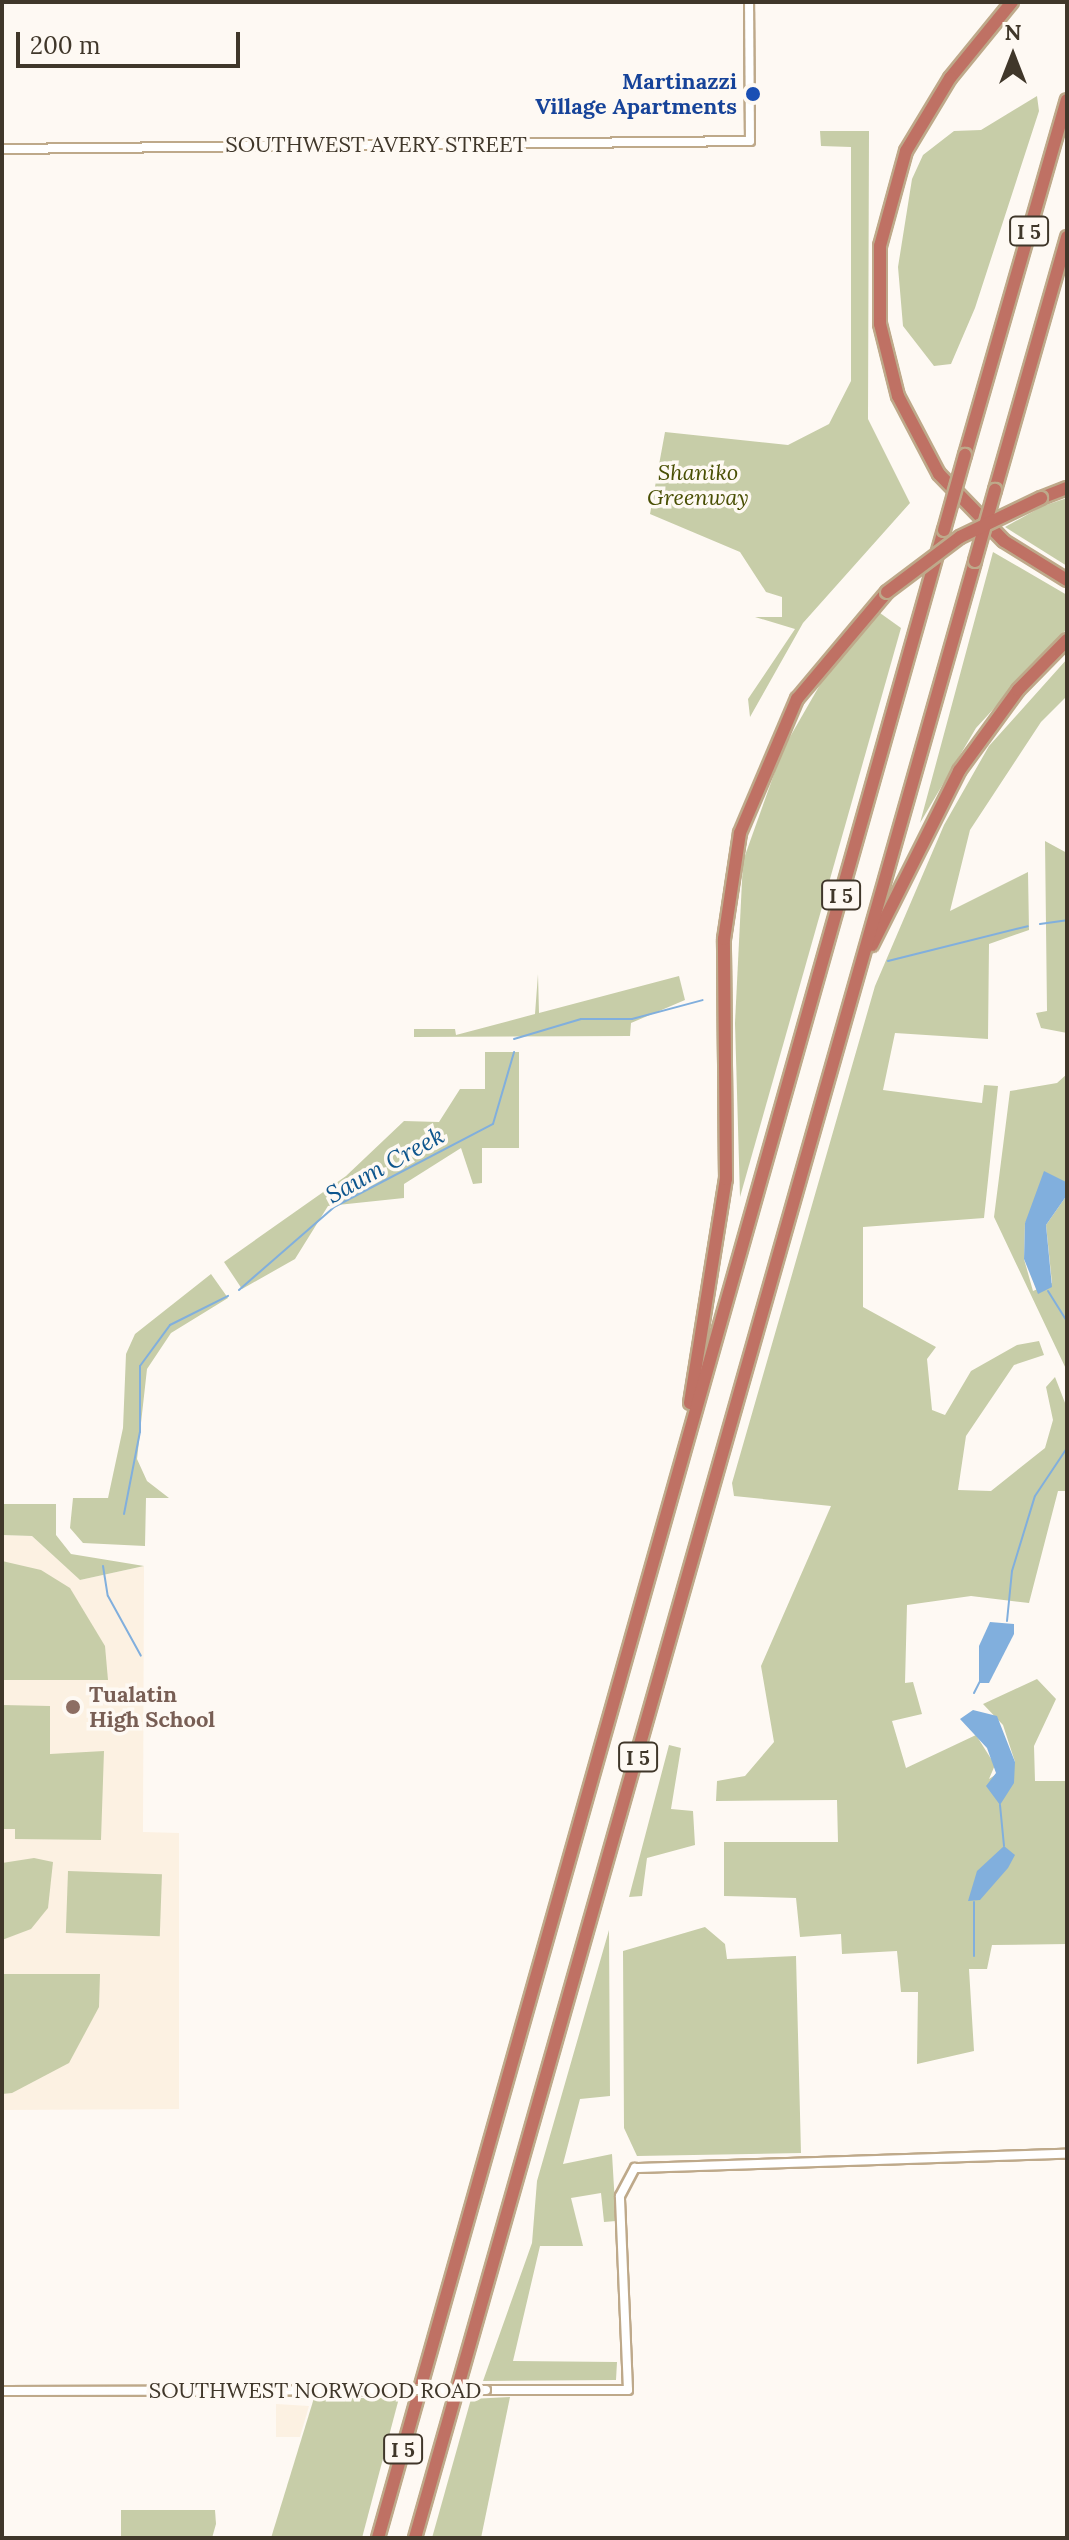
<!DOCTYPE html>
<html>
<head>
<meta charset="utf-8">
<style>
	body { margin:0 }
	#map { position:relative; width:1069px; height:2540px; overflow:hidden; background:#fef9f3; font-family:Lora,serif }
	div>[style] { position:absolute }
	.built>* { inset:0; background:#fcf1e2 }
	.green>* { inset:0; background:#c7cda8; transform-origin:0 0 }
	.water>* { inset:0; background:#81afdd }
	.stream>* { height:2px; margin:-1px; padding:0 1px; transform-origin:1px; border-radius:1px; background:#81afdd }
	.roads { filter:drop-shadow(2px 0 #bea98a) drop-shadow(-2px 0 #bea98a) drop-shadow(0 2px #bea98a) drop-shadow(0 -2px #bea98a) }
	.tertiary>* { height:8px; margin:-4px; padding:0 4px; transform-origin:4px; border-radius:4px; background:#fff }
	.motorway>* { height:12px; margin:-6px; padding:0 6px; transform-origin:6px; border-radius:6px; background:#bf7164 }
	.bridges { filter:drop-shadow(2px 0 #bea98a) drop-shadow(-2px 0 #bea98a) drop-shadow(0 2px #bea98a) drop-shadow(0 -2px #bea98a) }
	.tertiary-bridge>* { height:8px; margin:-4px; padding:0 4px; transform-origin:4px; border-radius:4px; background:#fff }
	.motorway-bridge>* { height:12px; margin:-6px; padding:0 6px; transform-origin:6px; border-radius:6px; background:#bf7164 }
	.dots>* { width:22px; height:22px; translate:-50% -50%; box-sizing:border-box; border:4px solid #fef9f3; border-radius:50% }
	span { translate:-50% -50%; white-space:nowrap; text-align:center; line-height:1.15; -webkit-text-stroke:7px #fef9f3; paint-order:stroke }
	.shield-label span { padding:2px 6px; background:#fef9f3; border:2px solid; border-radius:6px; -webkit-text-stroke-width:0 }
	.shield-label { font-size:20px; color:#40372a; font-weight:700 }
	.transit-label { font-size:22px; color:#164399; font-weight:700 }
	.right { translate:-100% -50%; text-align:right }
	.street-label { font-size:22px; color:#40372a }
	.park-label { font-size:22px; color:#494f04; font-style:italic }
	.education-label { font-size:22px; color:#785e54; font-weight:700 }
	.left { translate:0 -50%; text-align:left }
	.water-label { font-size:24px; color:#0d558d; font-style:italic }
	.frame { position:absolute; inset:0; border:4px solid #40372a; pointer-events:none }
	.north { position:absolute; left:973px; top:16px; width:80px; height:80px; -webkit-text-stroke:6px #fef9f3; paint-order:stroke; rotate:0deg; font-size:22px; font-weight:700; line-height:32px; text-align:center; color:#40372a }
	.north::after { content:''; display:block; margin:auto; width:28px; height:36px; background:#40372a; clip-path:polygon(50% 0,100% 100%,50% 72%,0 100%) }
	.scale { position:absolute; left:16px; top:32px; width:224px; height:36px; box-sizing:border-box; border:4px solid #40372a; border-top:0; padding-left:10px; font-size:24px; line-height:28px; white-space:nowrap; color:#40372a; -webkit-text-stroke:6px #fef9f3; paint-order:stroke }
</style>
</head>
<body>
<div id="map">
	<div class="built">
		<div style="clip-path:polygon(2px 1535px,32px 1536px,80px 1580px,144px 1566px,143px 1832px,179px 1833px,179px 2109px,2px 2110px)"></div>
		<div style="clip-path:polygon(276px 2404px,309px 2406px,300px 2437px,276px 2437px)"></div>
	</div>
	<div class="green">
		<div style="clip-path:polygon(1037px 96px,1039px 111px,975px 308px,951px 364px,934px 366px,903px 326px,898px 267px,912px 179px,923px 155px,954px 131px,981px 130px)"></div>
		<div style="clip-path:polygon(820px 131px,869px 131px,868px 419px,910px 503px,803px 623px,750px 717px,748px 699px,795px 629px,755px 617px,782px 617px,782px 597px,766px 592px,740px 552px,650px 514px,665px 432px,788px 445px,829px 424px,851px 381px,851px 147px,821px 146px)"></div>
		<div style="clip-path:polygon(1067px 498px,1067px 566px,1005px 527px,1043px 506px)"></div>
		<div style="clip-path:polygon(993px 552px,1067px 595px,1067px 629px,976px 728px,920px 823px)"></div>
		<div style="clip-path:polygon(880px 613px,901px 628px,740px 1197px,735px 1023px,743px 861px,783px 749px,829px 669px)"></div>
		<div style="clip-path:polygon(1067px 659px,1067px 696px,1041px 722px,970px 830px,950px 911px,1028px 872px,1029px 930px,989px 944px,988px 1039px,895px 1033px,883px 1090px,982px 1103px,984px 1085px,998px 1086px,984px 1218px,863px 1227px,863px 1307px,936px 1347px,927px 1359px,932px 1410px,945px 1415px,971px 1371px,1017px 1345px,1039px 1341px,1044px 1355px,1014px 1365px,966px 1436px,958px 1490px,991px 1491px,1045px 1448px,1053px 1420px,1046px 1387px,1055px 1377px,1067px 1408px,1067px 1491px,1058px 1491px,1029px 1603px,971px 1596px,907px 1605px,905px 1683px,913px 1682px,922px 1714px,892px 1721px,906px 1768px,976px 1735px,995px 1765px,989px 1779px,1015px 1762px,1003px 1725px,983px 1704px,1037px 1679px,1056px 1699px,1034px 1746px,1035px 1781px,1067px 1781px,1067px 1944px,992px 1945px,987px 1969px,969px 1969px,974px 2051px,917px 2064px,918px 1992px,901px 1992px,897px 1951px,842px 1954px,841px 1934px,800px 1937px,796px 1898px,724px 1896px,724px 1842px,838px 1842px,837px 1800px,716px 1801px,717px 1781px,745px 1776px,774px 1742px,761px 1666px,831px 1506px,734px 1496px,732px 1483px,875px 986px,944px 825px,989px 746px)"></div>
		<div style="clip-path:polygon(1045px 841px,1067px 853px,1067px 1033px,1041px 1028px,1036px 1013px,1047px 1011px)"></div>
		<div style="clip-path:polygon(538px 974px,539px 1013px,679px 976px,685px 1000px,631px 1023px,630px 1036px,414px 1037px,414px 1029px,455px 1029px,456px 1035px,535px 1014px)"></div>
		<div style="clip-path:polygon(485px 1052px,519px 1052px,519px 1148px,482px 1148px,482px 1183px,473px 1184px,461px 1148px,404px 1184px,404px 1198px,328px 1206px,295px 1259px,242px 1289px,224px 1262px,346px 1176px,404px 1121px,439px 1122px,460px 1089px,485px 1089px)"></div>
		<div style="clip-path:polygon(1067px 1074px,1067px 1184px,1025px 1223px,1024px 1259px,1033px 1291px,1052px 1283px,1046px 1225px,1067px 1195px,1067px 1371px,994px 1217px,1010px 1091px,1057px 1083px)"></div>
		<div style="clip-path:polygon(211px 1274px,228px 1298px,171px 1333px,147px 1369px,137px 1459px,147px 1481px,169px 1498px,146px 1498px,145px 1546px,83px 1543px,70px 1528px,73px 1498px,108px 1498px,123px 1428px,126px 1354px,135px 1334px)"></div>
		<div style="clip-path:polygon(2px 1504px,56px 1504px,56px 1535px,71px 1554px,144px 1566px,80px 1580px,32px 1536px,2px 1535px)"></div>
		<div style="clip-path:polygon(2px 1561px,41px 1570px,70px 1588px,105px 1646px,108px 1680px,2px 1680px)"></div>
		<div style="clip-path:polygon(2px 1705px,50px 1706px,50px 1754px,104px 1751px,101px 1840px,15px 1839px,15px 1829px,2px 1829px)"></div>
		<div style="clip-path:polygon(669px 1745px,681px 1748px,671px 1809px,693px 1811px,695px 1845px,647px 1858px,642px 1896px,629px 1897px)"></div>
		<div style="clip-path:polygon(34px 1858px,53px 1862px,48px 1908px,31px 1929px,2px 1940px,2px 1863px)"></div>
		<div style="left:68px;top:1871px;width:94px;height:62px;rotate:2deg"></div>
		<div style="clip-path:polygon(705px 1927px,725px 1944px,727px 1959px,796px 1956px,801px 2153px,637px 2156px,624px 2128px,623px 1951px)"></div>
		<div style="clip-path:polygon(609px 1930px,610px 2096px,580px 2099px,563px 2164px,612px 2154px,616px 2221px,604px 2222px,601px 2193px,571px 2198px,583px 2246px,540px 2246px,513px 2361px,617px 2362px,616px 2380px,483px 2381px,532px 2243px,537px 2181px)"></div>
		<div style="clip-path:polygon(2px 1974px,100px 1974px,99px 2007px,69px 2063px,12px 2093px,2px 2094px)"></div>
		<div style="clip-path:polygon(510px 2397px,481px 2538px,432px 2538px,471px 2399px)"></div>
		<div style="clip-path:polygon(314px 2398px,399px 2398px,362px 2538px,271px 2538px)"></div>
		<div style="clip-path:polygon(121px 2510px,215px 2510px,216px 2524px,212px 2538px,121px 2538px)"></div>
	</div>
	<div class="water">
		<div style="clip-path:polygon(1044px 1171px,1066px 1182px,1067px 1195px,1046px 1225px,1052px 1287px,1038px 1294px,1024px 1259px,1025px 1223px)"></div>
		<div style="clip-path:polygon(990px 1622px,1014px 1624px,1014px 1634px,989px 1683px,979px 1683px,979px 1646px)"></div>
		<div style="clip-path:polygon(973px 1710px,997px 1716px,1015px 1762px,1014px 1783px,1000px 1805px,986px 1786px,996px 1773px,987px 1748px,960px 1719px)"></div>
		<div style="clip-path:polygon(1004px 1846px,1015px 1855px,1008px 1868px,980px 1900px,968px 1901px,977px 1871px)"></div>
	</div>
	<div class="stream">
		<div style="left:1040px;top:924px;width:27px;rotate:-8deg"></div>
		<div style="left:888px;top:961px;width:144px;rotate:-14deg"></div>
		<div style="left:514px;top:1039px;width:70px;rotate:-16.6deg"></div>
		<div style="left:581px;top:1019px;width:51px"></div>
		<div style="left:632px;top:1019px;width:73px;rotate:-15deg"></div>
		<div style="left:239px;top:1290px;width:126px;rotate:-41.1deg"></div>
		<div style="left:334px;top:1207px;width:179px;rotate:-27.6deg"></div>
		<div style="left:493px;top:1124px;width:75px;rotate:-73.7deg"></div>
		<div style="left:1048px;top:1291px;width:36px;rotate:58deg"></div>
		<div style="left:124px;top:1514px;width:84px;rotate:-79deg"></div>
		<div style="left:140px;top:1432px;width:66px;rotate:-90deg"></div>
		<div style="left:140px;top:1366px;width:51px;rotate:-53.8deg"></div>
		<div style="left:170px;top:1325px;width:65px;rotate:-26.6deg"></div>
		<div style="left:103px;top:1566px;width:30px;rotate:81deg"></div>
		<div style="left:108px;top:1596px;width:68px;rotate:61.2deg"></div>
		<div style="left:1007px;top:1621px;width:50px;rotate:-84.3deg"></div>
		<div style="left:1012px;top:1571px;width:78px;rotate:-73deg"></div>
		<div style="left:1035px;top:1496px;width:58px;rotate:-56.3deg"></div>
		<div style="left:974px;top:1693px;width:13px;rotate:-63deg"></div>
		<div style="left:1000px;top:1805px;width:41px;rotate:84.4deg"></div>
		<div style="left:974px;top:1902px;width:54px;rotate:90deg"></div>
	</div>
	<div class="roads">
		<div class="tertiary">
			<div style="left:2px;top:149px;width:748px;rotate:-0.61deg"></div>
			<div style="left:750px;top:141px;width:139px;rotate:-90.4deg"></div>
			<div style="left:486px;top:2390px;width:142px"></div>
			<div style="left:628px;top:2390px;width:194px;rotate:-92.4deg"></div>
			<div style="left:620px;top:2196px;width:32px;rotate:-62deg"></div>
			<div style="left:635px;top:2168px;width:432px;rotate:-1.9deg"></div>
			<div style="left:2px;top:2391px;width:382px;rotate:-0.1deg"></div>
		</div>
		<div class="motorway">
			<div style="left:1012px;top:2px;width:98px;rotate:129.2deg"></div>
			<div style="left:950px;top:78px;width:85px;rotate:121.1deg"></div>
			<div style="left:906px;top:151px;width:98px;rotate:105.3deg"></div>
			<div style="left:880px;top:246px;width:78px;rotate:90deg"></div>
			<div style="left:880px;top:324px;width:74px;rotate:76deg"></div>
			<div style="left:898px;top:396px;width:88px;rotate:62.3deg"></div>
			<div style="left:939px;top:474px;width:93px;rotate:45.9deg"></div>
			<div style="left:1004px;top:541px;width:74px;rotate:31.8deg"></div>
			<div style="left:965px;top:455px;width:369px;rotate:-74deg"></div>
			<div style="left:995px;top:490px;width:263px;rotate:-74.1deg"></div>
			<div style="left:1041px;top:498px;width:28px;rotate:-21deg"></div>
			<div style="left:872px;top:945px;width:195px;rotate:-63.4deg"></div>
			<div style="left:959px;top:771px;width:100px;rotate:-53.9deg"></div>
			<div style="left:1018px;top:690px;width:70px;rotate:-45.6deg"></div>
			<div style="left:690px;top:1403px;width:227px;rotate:-80.9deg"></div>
			<div style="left:726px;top:1179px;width:240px;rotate:-90.5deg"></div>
			<div style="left:724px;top:939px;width:107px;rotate:-81.4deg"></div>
			<div style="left:740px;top:833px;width:146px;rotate:-67deg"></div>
			<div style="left:797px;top:699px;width:140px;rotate:-49.9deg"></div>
			<div style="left:378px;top:2538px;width:2086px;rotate:-74.26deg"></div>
			<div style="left:415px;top:2538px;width:2055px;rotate:-74.18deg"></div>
		</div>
	</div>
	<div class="bridges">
		<div class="tertiary-bridge">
			<div style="left:384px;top:2390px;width:102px"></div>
		</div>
		<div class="motorway-bridge">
			<div style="left:944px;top:530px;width:78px;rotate:-74.4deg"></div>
			<div style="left:975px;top:561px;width:74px;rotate:-74.3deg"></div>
			<div style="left:887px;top:592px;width:91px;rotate:-37deg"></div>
			<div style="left:960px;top:537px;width:90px;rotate:-25.7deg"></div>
		</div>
	</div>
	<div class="dots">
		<div style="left:753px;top:94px;background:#1a4fb4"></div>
		<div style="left:73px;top:1707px;background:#8d6e63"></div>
	</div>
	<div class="shield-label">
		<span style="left:1029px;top:231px">I 5</span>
		<span style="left:841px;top:895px">I 5</span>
		<span style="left:638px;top:1757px">I 5</span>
		<span style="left:403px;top:2449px">I 5</span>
	</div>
	<div class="transit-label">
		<span class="right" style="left:737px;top:94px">Martinazzi<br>Village Apartments</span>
	</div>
	<div class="street-label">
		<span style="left:376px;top:145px">SOUTHWEST AVERY STREET</span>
		<span style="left:315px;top:2391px">SOUTHWEST NORWOOD ROAD</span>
	</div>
	<div class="park-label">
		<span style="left:698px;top:485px">Shaniko<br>Greenway</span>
	</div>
	<div class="education-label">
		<span class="left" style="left:89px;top:1707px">Tualatin<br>High School</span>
	</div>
	<div class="water-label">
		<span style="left:385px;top:1165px;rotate:-29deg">Saum Creek</span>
	</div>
	<div class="frame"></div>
	<div class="north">N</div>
	<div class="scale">200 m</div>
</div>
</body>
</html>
